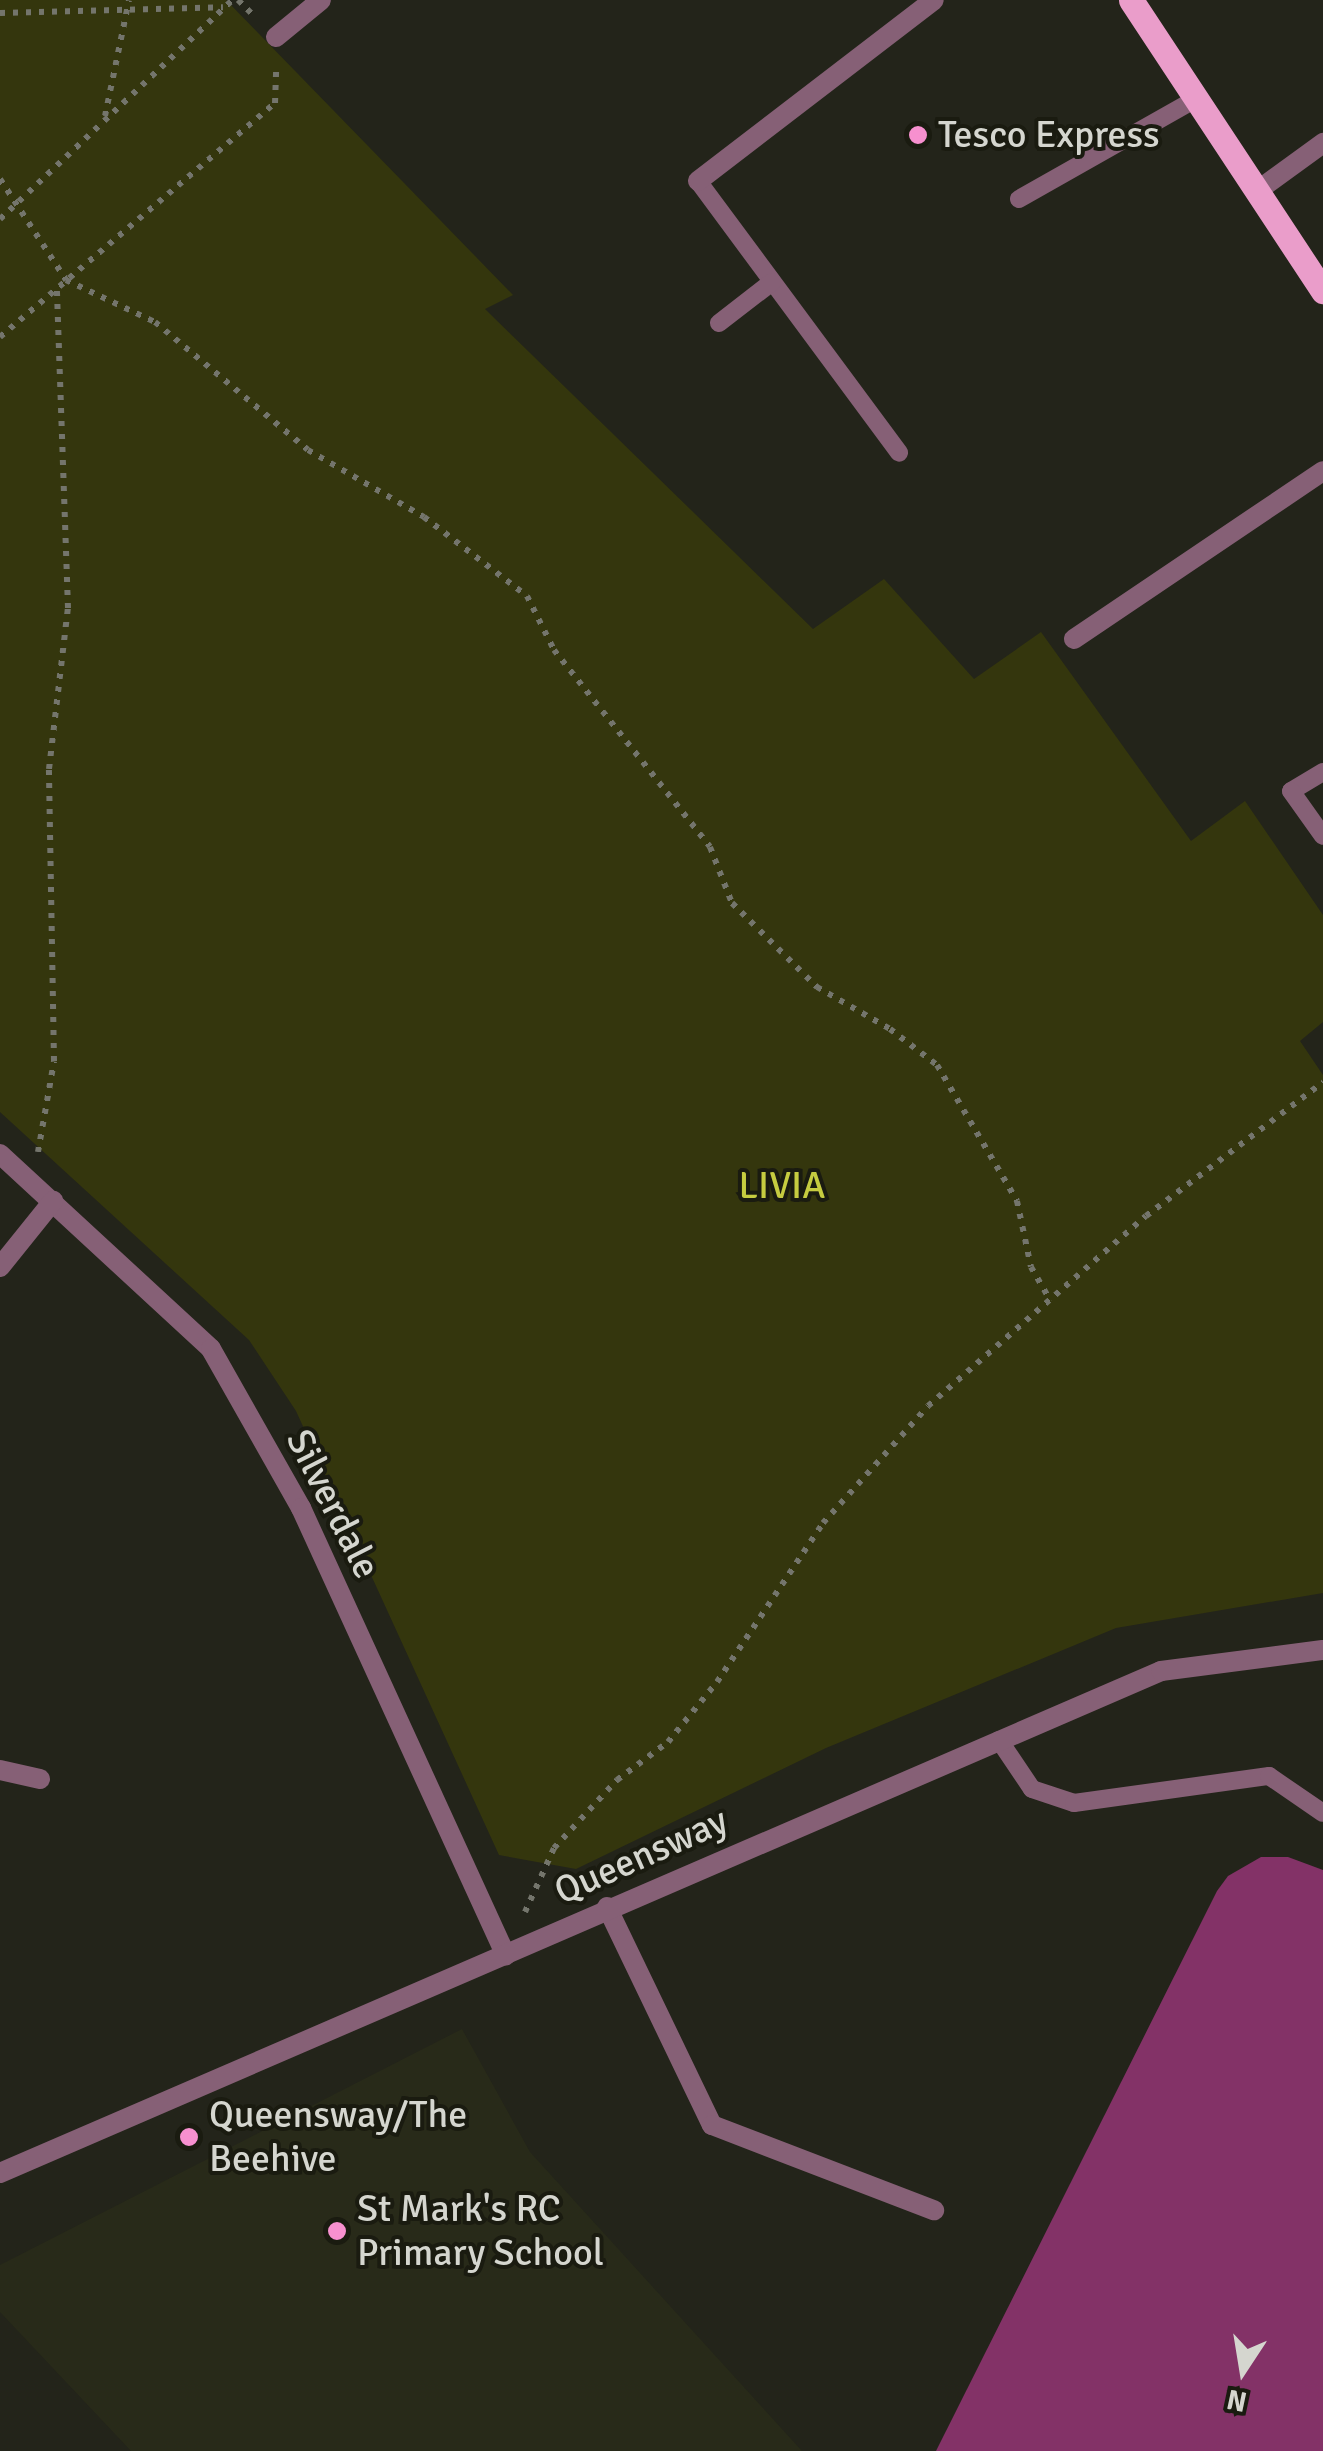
<!DOCTYPE html>
<html>
<head>
<meta charset="utf-8">
<style>
	body { margin:0 }
	#map { position:relative; width:1323px; height:2451px; overflow:hidden; background:#23241a; font-family:Signika,sans-serif }
	div>[style] { position:absolute }
	.built>* { inset:0; background:#282a19 }
	.green>* { inset:0; background:#34360d }
	.water>* { inset:0; background:#833267 }
	.path>* { height:6px; margin-top:-3px; transform-origin:0; background:repeating-linear-gradient(90deg,#74756c 0 5px,transparent 0 13px) }
	.service>* { height:18px; margin:-9px; padding:0 9px; transform-origin:9px; border-radius:9px; background:#866076 }
	.minor>* { height:20px; margin:-10px; padding:0 10px; transform-origin:10px; border-radius:10px; background:#866076 }
	.primary>* { height:25px; margin:-12.5px; padding:0 12.5px; transform-origin:12.5px; border-radius:12.5px; background:#ea9dca }
	.dots>* { width:28px; height:28px; translate:-50% -50%; box-sizing:border-box; border:5px solid #1a1b10; border-radius:50% }
	span { translate:-50% -50%; white-space:nowrap; text-align:center; line-height:1.15; -webkit-text-stroke:8px #1a1b10; paint-order:stroke }
	.poi-label { font-size:38px; color:#d5d6cf }
	.left { translate:0 -50%; text-align:left }
	.park-label { font-size:38px; color:#c6cc40 }
	.street-label { font-size:38px; color:#d5d6cf }
	.north { position:absolute; left:1193px; top:2321px; width:100px; height:100px; -webkit-text-stroke:8px #1a1b10; paint-order:stroke; rotate:192deg; font-size:28px; font-weight:700; line-height:40px; text-align:center; color:#d5d6cf }
	.north::after { content:''; display:block; margin:auto; width:35px; height:45px; background:#d5d6cf; clip-path:polygon(50% 0,100% 100%,50% 72%,0 100%) }
</style>
</head>
<body>
<div id="map">
	<div class="built">
		<div style="clip-path:polygon(462px 2029px,530px 2152px,802px 2451px,131px 2451px,0 2312px,0 2265px)"></div>
	</div>
	<div class="green">
		<div style="clip-path:polygon(0 0,226px 0,513px 295px,485px 309px,813px 629px,884px 579px,974px 679px,1041px 632px,1191px 841px,1245px 801px,1323px 915px,1323px 1022px,1300px 1041px,1323px 1075px,1323px 1593px,1116px 1628px,826px 1748px,576px 1869px,499px 1855px,296px 1411px,249px 1340px,0 1112px)"></div>
	</div>
	<div class="water">
		<div style="clip-path:polygon(1261px 1857px,1288px 1857px,1323px 1870px,1323px 2451px,936px 2451px,1217px 1891px,1228px 1876px)"></div>
	</div>
	<div class="path">
		<div style="left:238px;top:0;width:24px;rotate:45deg"></div>
		<div style="left:0;top:13px;width:223px;rotate:-1.5deg"></div>
		<div style="left:105px;top:116px;width:118px;rotate:-78.3deg"></div>
		<div style="left:0;top:179px;width:121px;rotate:56.8deg"></div>
		<div style="left:66px;top:280px;width:98px;rotate:25.3deg"></div>
		<div style="left:155px;top:322px;width:199px;rotate:39.9deg"></div>
		<div style="left:308px;top:450px;width:134px;rotate:30deg"></div>
		<div style="left:424px;top:517px;width:130px;rotate:37.5deg"></div>
		<div style="left:527px;top:596px;width:60px;rotate:63.4deg"></div>
		<div style="left:554px;top:650px;width:251px;rotate:51.6deg"></div>
		<div style="left:710px;top:847px;width:60px;rotate:68.6deg"></div>
		<div style="left:732px;top:903px;width:120px;rotate:44.7deg"></div>
		<div style="left:817px;top:987px;width:84px;rotate:29.9deg"></div>
		<div style="left:890px;top:1029px;width:59px;rotate:37.5deg"></div>
		<div style="left:937px;top:1065px;width:158px;rotate:59.5deg"></div>
		<div style="left:1017px;top:1201px;width:67px;rotate:78deg"></div>
		<div style="left:1031px;top:1267px;width:39px;rotate:60deg"></div>
		<div style="left:0;top:219px;width:319px;rotate:-43.3deg"></div>
		<div style="left:0;top:337px;width:361px;rotate:-40.4deg"></div>
		<div style="left:275px;top:103px;width:38px;rotate:-88deg"></div>
		<div style="left:38px;top:1152px;width:92px;rotate:-80deg"></div>
		<div style="left:54px;top:1061px;width:292px;rotate:-91deg"></div>
		<div style="left:49px;top:769px;width:162px;rotate:-83.3deg"></div>
		<div style="left:68px;top:608px;width:320px;rotate:-92deg"></div>
		<div style="left:525px;top:1912px;width:70px;rotate:-65.6deg"></div>
		<div style="left:554px;top:1848px;width:93px;rotate:-47.2deg"></div>
		<div style="left:617px;top:1780px;width:64px;rotate:-36.7deg"></div>
		<div style="left:668px;top:1742px;width:77px;rotate:-50.8deg"></div>
		<div style="left:717px;top:1682px;width:191px;rotate:-56.3deg"></div>
		<div style="left:823px;top:1523px;width:157px;rotate:-48.1deg"></div>
		<div style="left:928px;top:1406px;width:289px;rotate:-41.1deg"></div>
		<div style="left:1146px;top:1216px;width:222px;rotate:-37.1deg"></div>
	</div>
	<div class="service">
		<div style="left:698px;top:181px;width:338px;rotate:53.5deg"></div>
		<div style="left:1019px;top:199px;width:203px;rotate:-29.5deg"></div>
		<div style="left:719px;top:323px;width:67px;rotate:-37.7deg"></div>
		<div style="left:1323px;top:772px;width:37px;rotate:149deg"></div>
		<div style="left:1291px;top:791px;width:55px;rotate:54.6deg"></div>
		<div style="left:999px;top:1740px;width:59px;rotate:56deg"></div>
		<div style="left:1032px;top:1789px;width:44px;rotate:18.4deg"></div>
		<div style="left:1074px;top:1803px;width:197px;rotate:-7.9deg"></div>
		<div style="left:1269px;top:1776px;width:65px;rotate:34.4deg"></div>
	</div>
	<div class="minor">
		<div style="left:276px;top:37px;width:58px;rotate:-39.4deg"></div>
		<div style="left:698px;top:181px;width:297px;rotate:-37.5deg"></div>
		<div style="left:1257px;top:191px;width:82px;rotate:-36deg"></div>
		<div style="left:1074px;top:639px;width:300px;rotate:-34deg"></div>
		<div style="left:0;top:1154px;width:287px;rotate:42.7deg"></div>
		<div style="left:211px;top:1349px;width:183px;rotate:60.5deg"></div>
		<div style="left:301px;top:1508px;width:492px;rotate:65.4deg"></div>
		<div style="left:0;top:1267px;width:85px;rotate:-51.2deg"></div>
		<div style="left:0;top:1770px;width:41px;rotate:12.7deg"></div>
		<div style="left:607px;top:1907px;width:242px;rotate:64.3deg"></div>
		<div style="left:712px;top:2125px;width:238px;rotate:21deg"></div>
		<div style="left:0;top:2173px;width:1265px;rotate:-23.38deg"></div>
		<div style="left:1161px;top:1671px;width:163px;rotate:-7.4deg"></div>
	</div>
	<div class="primary">
		<div style="left:1131px;top:0;width:349px;rotate:56.6deg"></div>
	</div>
	<div class="dots">
		<div style="left:918px;top:135px;background:#f790cf"></div>
		<div style="left:189px;top:2137px;background:#f790cf"></div>
		<div style="left:337px;top:2231px;background:#f790cf"></div>
	</div>
	<div class="poi-label">
		<span class="left" style="left:938px;top:135px">Tesco Express</span>
		<span class="left" style="left:209px;top:2137px">Queensway/The<br>Beehive</span>
		<span class="left" style="left:357px;top:2231px">St Mark's RC<br>Primary School</span>
	</div>
	<div class="park-label">
		<span style="left:782px;top:1186px">LIVIA</span>
	</div>
	<div class="street-label">
		<span style="left:333px;top:1504px;rotate:63deg">Silverdale</span>
		<span style="left:641px;top:1856px;rotate:-24deg">Queensway</span>
	</div>
	<div class="north">N</div>
</div>
</body>
</html>
